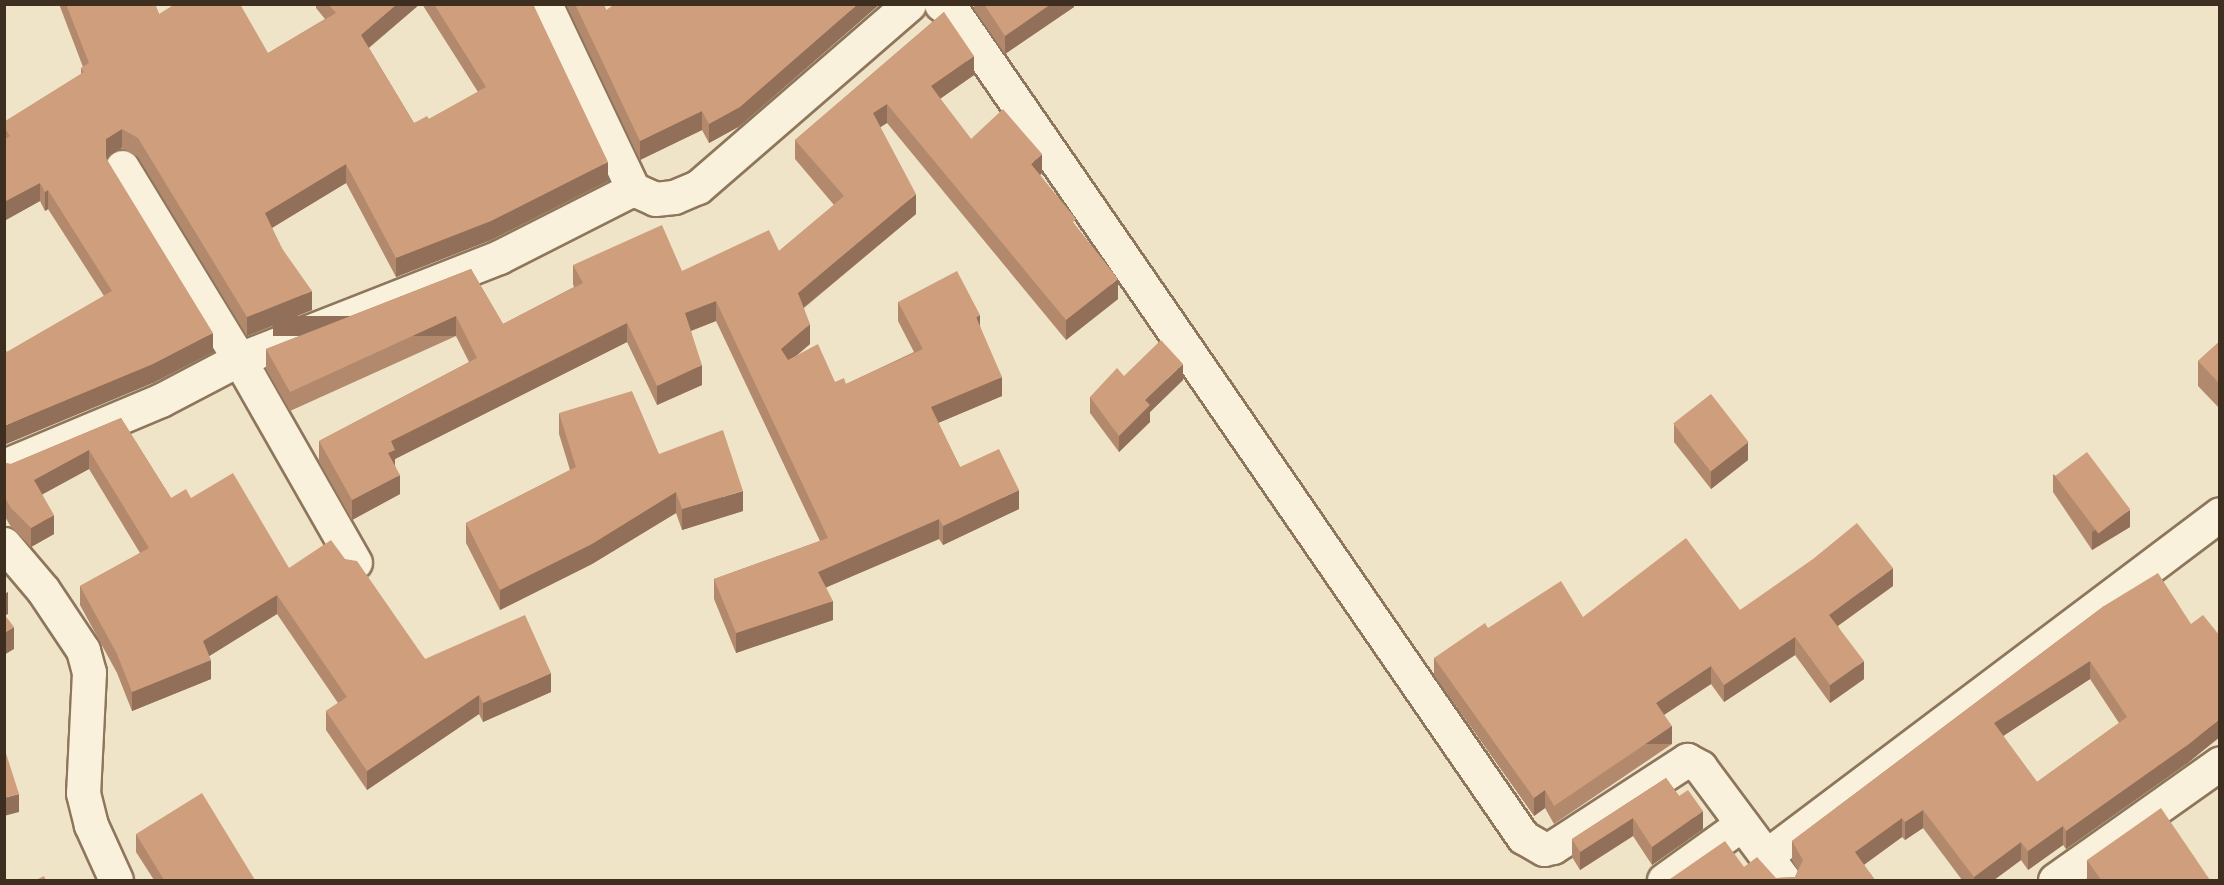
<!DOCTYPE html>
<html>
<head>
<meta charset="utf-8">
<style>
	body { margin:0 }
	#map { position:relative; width:2224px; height:885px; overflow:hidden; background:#f0e4c8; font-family:"Libre Baskerville",serif }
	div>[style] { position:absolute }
	.roads { filter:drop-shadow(2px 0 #8d765c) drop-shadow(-2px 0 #8d765c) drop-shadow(0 2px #8d765c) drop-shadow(0 -2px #8d765c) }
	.street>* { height:33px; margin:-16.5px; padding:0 16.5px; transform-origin:16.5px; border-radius:16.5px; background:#faf1dc }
	.wall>* { inset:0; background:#b2896c }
	.shaded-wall>* { inset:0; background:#916f58; transform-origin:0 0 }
	.building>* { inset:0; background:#cf9f7d; transform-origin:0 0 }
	span { translate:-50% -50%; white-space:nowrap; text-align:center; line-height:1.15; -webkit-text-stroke:6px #f7eed8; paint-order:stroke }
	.frame { position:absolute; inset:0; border:6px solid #3d2e20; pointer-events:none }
</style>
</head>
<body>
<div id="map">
	<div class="roads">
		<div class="street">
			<div style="left:941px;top:4px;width:17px;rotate:36deg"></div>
			<div style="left:955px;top:14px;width:1000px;rotate:55.39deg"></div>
			<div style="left:1523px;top:837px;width:24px;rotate:30deg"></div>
			<div style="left:1544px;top:849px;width:9px;rotate:-13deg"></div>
			<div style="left:1553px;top:847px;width:160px;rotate:-33deg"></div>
			<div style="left:1687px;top:760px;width:15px;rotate:28deg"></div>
			<div style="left:1700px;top:767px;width:141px;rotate:53.4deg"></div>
			<div style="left:122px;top:167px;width:225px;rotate:58.6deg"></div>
			<div style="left:239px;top:359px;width:234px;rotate:60.3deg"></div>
			<div style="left:633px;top:189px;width:24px;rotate:24deg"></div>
			<div style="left:655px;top:199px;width:19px;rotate:-6deg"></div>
			<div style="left:674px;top:197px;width:26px;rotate:-23deg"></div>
			<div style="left:698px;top:187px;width:279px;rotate:-40.9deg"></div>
			<div style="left:4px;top:466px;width:170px;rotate:-22.8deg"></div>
			<div style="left:161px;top:400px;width:88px;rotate:-27.7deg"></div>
			<div style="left:239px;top:359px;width:279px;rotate:-21.4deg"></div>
			<div style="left:499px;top:257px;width:150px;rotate:-26.9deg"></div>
			<div style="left:633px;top:189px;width:205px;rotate:-115.4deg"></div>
			<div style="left:4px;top:544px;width:60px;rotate:49.7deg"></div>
			<div style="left:43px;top:590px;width:72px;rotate:56.3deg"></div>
			<div style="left:83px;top:650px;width:23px;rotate:75deg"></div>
			<div style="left:89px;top:672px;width:121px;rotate:92.8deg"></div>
			<div style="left:83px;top:793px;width:33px;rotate:76deg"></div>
			<div style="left:91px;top:825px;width:60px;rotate:65.6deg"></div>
			<div style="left:1766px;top:856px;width:568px;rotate:-36.99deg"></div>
			<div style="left:1664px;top:880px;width:96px;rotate:-35.7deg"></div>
			<div style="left:2055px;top:880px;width:202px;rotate:-35.3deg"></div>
		</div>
	</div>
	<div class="wall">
		<div style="clip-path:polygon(59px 4px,155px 4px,159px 14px,268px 53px,325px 19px,316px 8px,316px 4px,420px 4px,369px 48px,414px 123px,429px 119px,478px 92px,422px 4px,533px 4px,608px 181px,491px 240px,396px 277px,346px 183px,272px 228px,312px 310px,247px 336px,138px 157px,122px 148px,106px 158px,213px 352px,153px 383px,7px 352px,104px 296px,48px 209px,45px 211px,40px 201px,4px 221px,4px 122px,81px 74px,81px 68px,83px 67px)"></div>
		<div style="clip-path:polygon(566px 4px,604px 4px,606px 10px,740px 126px,709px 143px,702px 130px,640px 160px)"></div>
		<div style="clip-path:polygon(974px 4px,1074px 4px,1074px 7px,1005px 54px,974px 9px)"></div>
		<div style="clip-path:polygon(944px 12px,974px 75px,940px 99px,971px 139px,1042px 173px,1040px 175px,1076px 227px,1118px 299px,1066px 340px,887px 123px,880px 127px,916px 214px,804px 308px,810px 344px,795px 356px,835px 382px,846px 384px,914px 352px,898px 321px,898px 302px,980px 326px,1002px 396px,938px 423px,960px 467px,1019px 509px,943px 545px,939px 539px,826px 587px,833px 620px,736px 653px,714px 599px,714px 579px,820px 541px,716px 321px,691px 331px,702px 385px,657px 405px,627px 342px,395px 459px,395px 465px,400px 494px,352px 520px,319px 461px,319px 441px,469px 362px,456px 336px,290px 411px,266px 369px,266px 349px,471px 269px,503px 324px,574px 287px,573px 284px,573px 265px,682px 271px,779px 251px,834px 205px,795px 159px,795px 140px)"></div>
		<div style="clip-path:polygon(2220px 341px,2220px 409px,2198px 386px,2198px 361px)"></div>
		<div style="clip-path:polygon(1124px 376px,1183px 380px,1150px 412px,1150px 422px,1119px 452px,1090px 413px,1090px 397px)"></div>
		<div style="clip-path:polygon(559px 413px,659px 454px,743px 511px,682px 530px,676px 513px,592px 564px,500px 610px,466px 543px,466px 523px,570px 470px,559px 434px)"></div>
		<div style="clip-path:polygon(121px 418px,171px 498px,191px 498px,289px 568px,345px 559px,425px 659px,551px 692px,483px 722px,479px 714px,367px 790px,326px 730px,326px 711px,338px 703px,277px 614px,209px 656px,211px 679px,132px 711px,117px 673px,80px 605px,80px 586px,140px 553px,89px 469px,42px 494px,54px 534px,31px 547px,11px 527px,4px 515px,4px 463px,11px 464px)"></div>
		<div style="clip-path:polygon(1674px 424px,1748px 460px,1711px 489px,1674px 442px)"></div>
		<div style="clip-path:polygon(2053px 474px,2130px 527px,2092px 550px,2053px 492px)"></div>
		<div style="clip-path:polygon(1893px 586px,1838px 626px,1864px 679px,1830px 703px,1795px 655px,1724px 702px,1711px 684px,1664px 715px,1672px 744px,1554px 824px,1545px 808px,1534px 816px,1434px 675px,1434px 658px,1583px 617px,1740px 610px)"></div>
		<div style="clip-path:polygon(evenodd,2104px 606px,2189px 762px,2066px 849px,2063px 845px,2028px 870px,2021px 860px,1994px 880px,1962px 880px,1923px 828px,1905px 840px,1902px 837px,1864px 865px,1875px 880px,1670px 880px,1670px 879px,1744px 867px,1776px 878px,1795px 877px,1798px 870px,1792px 860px,1792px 841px,2104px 606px,2090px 679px,2119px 723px,2037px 782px,2003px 736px,2090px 679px)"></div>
		<div style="clip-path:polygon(1666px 778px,1703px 829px,1652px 865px,1633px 836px,1580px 870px,1572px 857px,1572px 839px)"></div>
		<div style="clip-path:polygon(136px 834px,255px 880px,154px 880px,136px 852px)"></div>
		<div style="clip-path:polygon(2087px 860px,2210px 880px,2087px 880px)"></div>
	</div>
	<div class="shaded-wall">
		<div style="clip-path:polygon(397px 4px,420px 4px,361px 54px,361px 35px)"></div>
		<div style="clip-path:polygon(858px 4px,880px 4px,740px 126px,709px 143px,709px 124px)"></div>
		<div style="clip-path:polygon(1051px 4px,1074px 4px,1074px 7px,1005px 54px,1005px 36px)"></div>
		<div style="clip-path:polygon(974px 56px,974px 75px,931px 105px,931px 86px)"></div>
		<div style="clip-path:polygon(887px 104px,887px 123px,873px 132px,873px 113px)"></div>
		<div style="clip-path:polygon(702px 111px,702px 130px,640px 160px,640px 141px)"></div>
		<div style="clip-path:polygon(122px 129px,122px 148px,106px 158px,106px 139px)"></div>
		<div style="clip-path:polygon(1042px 154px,1042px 173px,1031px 184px,1031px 164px)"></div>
		<div style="clip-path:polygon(608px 162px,608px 181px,491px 240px,396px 277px,396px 258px)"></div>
		<div style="clip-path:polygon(346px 164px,346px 183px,265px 232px,265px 213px)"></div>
		<div style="clip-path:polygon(40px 183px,40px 201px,4px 221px,4px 202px)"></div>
		<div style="clip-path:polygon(48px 190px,48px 209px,45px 211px,45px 192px)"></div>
		<div style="clip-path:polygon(916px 194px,916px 214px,798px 312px,798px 293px)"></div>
		<div style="clip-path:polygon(1118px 279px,1118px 299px,1066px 340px,1066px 320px)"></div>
		<div style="clip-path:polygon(312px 291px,312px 310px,247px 336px,247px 317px)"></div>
		<div style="clip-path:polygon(716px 301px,716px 321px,685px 333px,685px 313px)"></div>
		<div style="clip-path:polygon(980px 315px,980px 334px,976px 317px)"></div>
		<div style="left:456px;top:316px;width:20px;height:183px;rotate:90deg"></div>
		<div style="clip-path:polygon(627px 323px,627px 342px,395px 459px,395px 469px,388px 453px,391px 441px)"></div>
		<div style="clip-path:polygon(810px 324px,810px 344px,781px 369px,781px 349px)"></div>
		<div style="clip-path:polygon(213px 333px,213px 352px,153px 383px,4px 445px,4px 426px)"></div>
		<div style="clip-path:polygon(1183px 364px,1183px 380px,1150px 412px,1150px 422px,1119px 452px,1119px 436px,1145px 400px)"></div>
		<div style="clip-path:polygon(702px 365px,702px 385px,657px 405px,657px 386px)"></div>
		<div style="clip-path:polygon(1002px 377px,1002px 396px,931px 426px,931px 407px)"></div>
		<div style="clip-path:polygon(1748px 442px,1748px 460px,1711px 489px,1711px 471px)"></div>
		<div style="clip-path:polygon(89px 450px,89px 469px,34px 499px,34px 480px)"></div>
		<div style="clip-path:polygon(400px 475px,400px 494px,352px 520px,352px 500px)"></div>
		<div style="clip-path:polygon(1019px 490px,1019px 509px,943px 545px,943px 526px)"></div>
		<div style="clip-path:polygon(743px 491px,743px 511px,682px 530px,682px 509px)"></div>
		<div style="clip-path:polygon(676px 492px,676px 513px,592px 564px,500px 610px,500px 590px)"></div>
		<div style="clip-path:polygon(2130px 510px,2130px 527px,2092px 550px,2092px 532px)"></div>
		<div style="clip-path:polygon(54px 515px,54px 534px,31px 547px,31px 528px)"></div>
		<div style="clip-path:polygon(939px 519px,939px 539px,818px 591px,818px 572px)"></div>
		<div style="clip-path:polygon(1893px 568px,1893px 586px,1829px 632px,1829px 615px)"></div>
		<div style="clip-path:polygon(8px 592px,8px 614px,4px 616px,4px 594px)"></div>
		<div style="clip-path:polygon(277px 595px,277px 614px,203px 660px,203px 641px)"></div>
		<div style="clip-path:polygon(833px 601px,833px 620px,736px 653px,736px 633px)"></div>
		<div style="clip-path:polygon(14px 627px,14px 649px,4px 655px,4px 633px)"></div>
		<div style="clip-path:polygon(1795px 637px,1795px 655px,1724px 702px,1724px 685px)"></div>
		<div style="clip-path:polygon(211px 660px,211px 679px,132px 711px,132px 692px)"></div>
		<div style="clip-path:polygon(1864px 661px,1864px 679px,1830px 703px,1830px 685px)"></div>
		<div style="clip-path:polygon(2090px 661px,2090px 679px,1994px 742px,1994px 723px)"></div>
		<div style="clip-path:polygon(1711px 666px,1711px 684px,1656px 720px,1656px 703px)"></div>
		<div style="clip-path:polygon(551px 673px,551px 692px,483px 722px,483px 703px)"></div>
		<div style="clip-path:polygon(479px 695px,479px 714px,367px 790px,367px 771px)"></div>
		<div style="clip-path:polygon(2220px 719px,2220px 737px,2189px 762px,2066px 849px,2066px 831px)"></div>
		<div style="left:1672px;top:726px;width:18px;height:143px;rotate:90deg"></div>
		<div style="clip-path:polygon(1545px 790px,1545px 808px,1534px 816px,1534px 798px)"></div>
		<div style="clip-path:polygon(19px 794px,19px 812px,4px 816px,4px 798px)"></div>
		<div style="clip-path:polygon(1923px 810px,1923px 828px,1905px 840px,1905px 822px)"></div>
		<div style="clip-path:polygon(1703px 811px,1703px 829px,1652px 865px,1652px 847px)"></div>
		<div style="clip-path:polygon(1633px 818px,1633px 836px,1580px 870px,1580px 852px)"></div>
		<div style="clip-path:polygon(1902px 818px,1902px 837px,1855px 871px,1855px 852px)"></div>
		<div style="clip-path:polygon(2063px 826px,2063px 845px,2028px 870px,2028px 851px)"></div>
		<div style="clip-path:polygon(2021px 842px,2021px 860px,1994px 880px,1974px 880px,1974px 877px)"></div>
	</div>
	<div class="building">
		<div style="clip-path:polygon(66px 4px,155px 4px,159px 14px,175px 4px,240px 4px,268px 53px,336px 13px,328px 4px,397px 4px,361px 35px,414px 123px,427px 116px,429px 119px,486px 87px,434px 4px,533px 4px,608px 162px,491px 221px,396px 258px,346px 164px,265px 213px,281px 247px,312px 291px,247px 317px,138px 138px,122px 129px,106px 139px,106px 158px,213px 333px,153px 364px,4px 426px,4px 347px,7px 352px,112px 291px,48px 190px,45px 192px,40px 183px,4px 202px,4px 140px,10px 136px,4px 127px,4px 122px,84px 72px,81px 68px,89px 63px)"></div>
		<div style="clip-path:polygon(575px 4px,604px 4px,606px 10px,615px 4px,858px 4px,740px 107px,709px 124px,702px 111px,640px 141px)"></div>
		<div style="clip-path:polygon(984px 4px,1051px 4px,1005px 36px)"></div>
		<div style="clip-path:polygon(944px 12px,974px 56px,931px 86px,971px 139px,1003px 109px,1042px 154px,1031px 164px,1076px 219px,1073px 222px,1118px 279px,1066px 320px,887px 104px,873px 113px,916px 194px,798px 293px,810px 324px,781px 349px,788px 360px,818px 344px,835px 382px,844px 378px,846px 384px,923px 349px,898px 302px,957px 271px,980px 315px,976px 317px,1002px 377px,931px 407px,960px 467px,999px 449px,1019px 490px,943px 526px,939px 519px,818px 572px,833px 601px,736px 633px,714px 579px,828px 538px,716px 301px,685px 313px,702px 365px,657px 386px,627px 323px,391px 441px,395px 450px,388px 453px,400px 475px,352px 500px,319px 441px,477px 358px,456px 316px,290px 392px,266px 349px,471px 269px,503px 324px,583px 283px,573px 265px,662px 225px,682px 271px,769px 230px,779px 251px,844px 196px,795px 140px)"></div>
		<div style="clip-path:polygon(1161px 340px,1183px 364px,1145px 400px,1150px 405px,1119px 436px,1090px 397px,1117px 368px,1124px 376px)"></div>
		<div style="clip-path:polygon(2220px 341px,2220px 384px,2198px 361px)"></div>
		<div style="clip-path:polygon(632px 391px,659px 454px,723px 430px,743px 491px,682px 509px,676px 492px,592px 544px,500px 590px,466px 523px,576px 467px,559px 413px)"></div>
		<div style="left:1711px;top:394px;width:61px;height:48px;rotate:52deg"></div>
		<div style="clip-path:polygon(121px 418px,171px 498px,186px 489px,191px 498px,233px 473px,289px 568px,331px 540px,345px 559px,357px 561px,425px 659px,525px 615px,551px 673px,483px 703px,479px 695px,367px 771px,326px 711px,347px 697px,277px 595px,203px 641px,211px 660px,132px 692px,117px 654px,80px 586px,149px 548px,89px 450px,34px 480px,54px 515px,31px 528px,11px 508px,4px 496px,4px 463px,11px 464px)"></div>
		<div style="left:2087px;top:452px;width:72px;height:40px;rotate:53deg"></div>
		<div style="clip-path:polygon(1857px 523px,1893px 568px,1829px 615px,1864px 661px,1830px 685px,1795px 637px,1724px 685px,1711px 666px,1656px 703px,1672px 726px,1554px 806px,1545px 790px,1534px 798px,1434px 658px,1485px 623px,1488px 628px,1561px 581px,1583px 617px,1686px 538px,1740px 610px,1813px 559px)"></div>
		<div style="clip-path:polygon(evenodd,2158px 573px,2191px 624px,2203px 615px,2220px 636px,2220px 719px,2189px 744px,2066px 831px,2063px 826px,2028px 851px,2021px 842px,1974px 877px,1923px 810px,1905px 822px,1902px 818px,1855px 852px,1875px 880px,1671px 880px,1670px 879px,1725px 841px,1744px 867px,1757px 857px,1776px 878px,1795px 877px,1803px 860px,1792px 841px,2104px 606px,2158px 573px,2090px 661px,2127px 717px,2037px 782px,1994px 723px,2090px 661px)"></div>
		<div style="clip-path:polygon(4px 614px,14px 627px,4px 633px)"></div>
		<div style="clip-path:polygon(4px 747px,19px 794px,4px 798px)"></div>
		<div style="clip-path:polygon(1666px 778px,1679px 796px,1688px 790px,1703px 811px,1652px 847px,1633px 818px,1580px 852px,1572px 839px)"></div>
		<div style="clip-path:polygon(202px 793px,255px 880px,164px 880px,136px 834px)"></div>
		<div style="clip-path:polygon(2161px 808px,2210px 880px,2101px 880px,2087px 860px)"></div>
		<div style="clip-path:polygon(44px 876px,46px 880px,36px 880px)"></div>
	</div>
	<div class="frame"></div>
</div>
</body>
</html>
